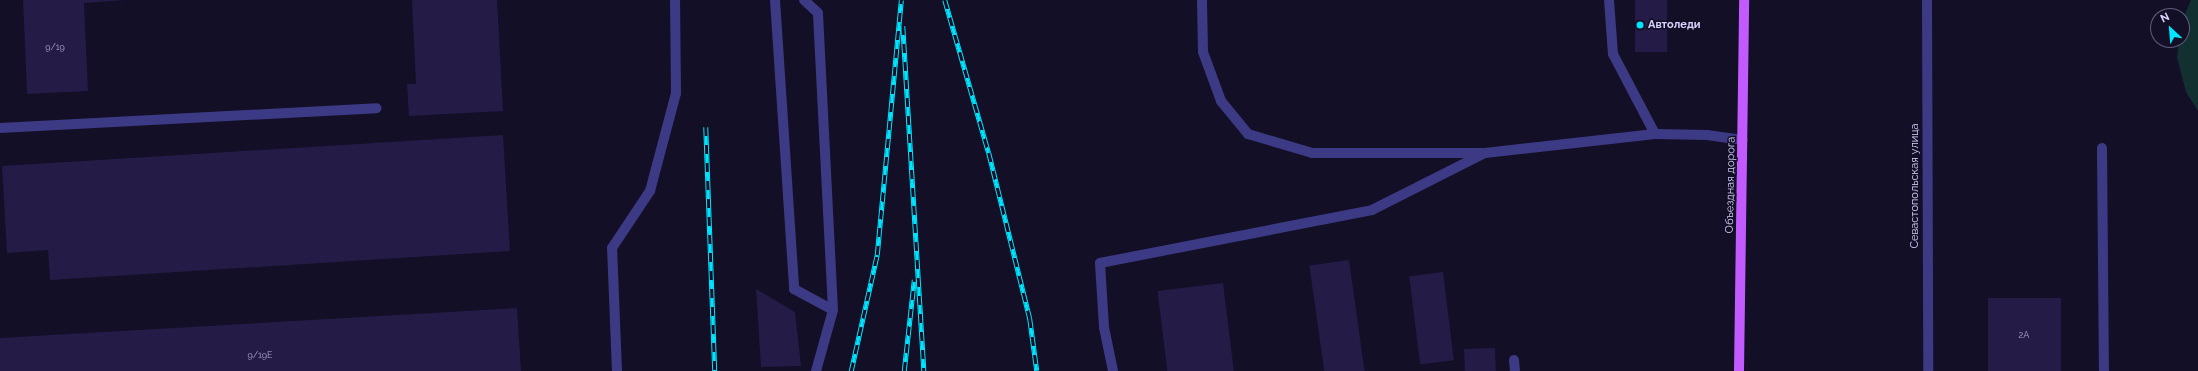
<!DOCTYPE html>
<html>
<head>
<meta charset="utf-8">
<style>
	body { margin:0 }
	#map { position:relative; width:2198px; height:371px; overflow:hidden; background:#130f26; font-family:Raleway,sans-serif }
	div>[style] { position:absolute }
	.green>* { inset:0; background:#12302f }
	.building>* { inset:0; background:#241b47; transform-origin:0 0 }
	.service>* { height:10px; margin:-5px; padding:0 5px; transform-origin:5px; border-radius:5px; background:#3d3a85 }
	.minor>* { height:10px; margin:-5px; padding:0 5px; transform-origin:5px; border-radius:5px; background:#3d3a85 }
	.primary>* { height:10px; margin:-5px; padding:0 5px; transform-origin:5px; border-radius:5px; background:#c25bff }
	.rail>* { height:4.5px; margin-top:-2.25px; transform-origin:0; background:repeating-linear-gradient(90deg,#130f26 0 9px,#00e5ff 0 18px); box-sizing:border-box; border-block:1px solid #00e5ff }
	.dots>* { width:11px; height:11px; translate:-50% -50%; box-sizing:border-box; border:2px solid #130f26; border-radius:50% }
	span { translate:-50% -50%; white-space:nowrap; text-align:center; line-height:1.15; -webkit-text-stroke:3px #130f26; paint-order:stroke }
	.number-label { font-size:9px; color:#aca6d1 }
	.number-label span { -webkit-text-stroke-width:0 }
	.poi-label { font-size:11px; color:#d9d4ff; font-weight:700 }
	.left { translate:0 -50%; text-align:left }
	.street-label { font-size:11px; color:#d9d4ff }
	.north { position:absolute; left:2150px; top:8px; width:40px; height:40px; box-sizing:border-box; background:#130f26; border:1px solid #625e7d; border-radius:50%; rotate:334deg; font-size:11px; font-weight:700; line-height:16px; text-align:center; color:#d9d4ff }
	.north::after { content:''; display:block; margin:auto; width:14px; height:18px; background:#00e5ff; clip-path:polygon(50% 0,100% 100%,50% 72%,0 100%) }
</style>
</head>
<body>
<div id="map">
	<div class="green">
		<div style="clip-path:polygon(2191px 0,2198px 0,2198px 111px,2186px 92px,2177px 58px,2179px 40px,2182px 40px,2182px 21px)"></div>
	</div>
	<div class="building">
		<div style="clip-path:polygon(23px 0,126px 0,84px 3px,88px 91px,27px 94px)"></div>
		<div style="clip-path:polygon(412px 0,497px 0,503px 111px,409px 116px,407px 84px,416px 84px)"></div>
		<div style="left:1635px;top:0;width:32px;height:52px"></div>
		<div style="clip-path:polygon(503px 135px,510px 251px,50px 280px,48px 250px,7px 253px,2px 166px)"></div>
		<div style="left:1349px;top:260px;width:112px;height:40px;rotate:82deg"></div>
		<div style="left:1443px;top:272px;width:89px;height:34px;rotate:83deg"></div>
		<div style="left:1223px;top:283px;width:89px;height:66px;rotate:83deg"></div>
		<div style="clip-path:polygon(756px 289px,795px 312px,801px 366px,761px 367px)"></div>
		<div style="left:1988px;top:298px;width:73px;height:73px"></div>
		<div style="clip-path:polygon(517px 308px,521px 371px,0 371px,0 338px)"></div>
		<div style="left:1495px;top:348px;width:23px;height:31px;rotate:88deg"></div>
	</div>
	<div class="service">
		<div style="left:775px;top:0;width:290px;rotate:86.2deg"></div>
		<div style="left:794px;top:289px;width:44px;rotate:28.3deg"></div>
		<div style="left:833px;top:310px;width:297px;rotate:-92.9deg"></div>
		<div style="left:818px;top:13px;width:19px;rotate:-137deg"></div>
		<div style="left:1202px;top:0;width:52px;rotate:88.9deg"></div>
		<div style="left:1203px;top:52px;width:52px;rotate:69.8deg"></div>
		<div style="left:1221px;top:101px;width:43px;rotate:50.7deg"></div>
		<div style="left:1248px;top:134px;width:67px;rotate:16.5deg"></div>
		<div style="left:1312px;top:153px;width:173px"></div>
		<div style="left:1485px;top:153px;width:171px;rotate:-6.4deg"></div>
		<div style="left:1655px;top:134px;width:52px;rotate:1.1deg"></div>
		<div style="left:1707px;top:135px;width:36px;rotate:8deg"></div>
		<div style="left:1609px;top:0;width:54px;rotate:85.8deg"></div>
		<div style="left:1613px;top:54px;width:90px;rotate:62.3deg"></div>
		<div style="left:0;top:128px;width:377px;rotate:-3deg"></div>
		<div style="left:2102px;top:148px;width:223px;rotate:89.5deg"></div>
		<div style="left:1514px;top:360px;width:11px;rotate:85deg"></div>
		<div style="left:617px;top:371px;width:123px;rotate:-92.3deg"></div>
		<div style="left:612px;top:248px;width:69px;rotate:-56.3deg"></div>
		<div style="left:650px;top:191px;width:101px;rotate:-75.1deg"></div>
		<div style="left:676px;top:93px;width:93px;rotate:-90.6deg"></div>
		<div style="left:816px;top:371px;width:63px;rotate:-74.4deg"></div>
		<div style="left:1113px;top:371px;width:45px;rotate:-101.6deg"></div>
		<div style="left:1104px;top:327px;width:64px;rotate:-93.6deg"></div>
		<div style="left:1100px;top:263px;width:277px;rotate:-11deg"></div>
		<div style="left:1372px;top:210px;width:124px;rotate:-26.8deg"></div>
	</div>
	<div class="minor">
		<div style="left:1927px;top:0;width:371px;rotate:89.8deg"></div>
	</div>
	<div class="primary">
		<div style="left:1739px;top:371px;width:371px;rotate:-89.2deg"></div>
	</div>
	<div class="rail">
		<div style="left:945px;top:0;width:159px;rotate:74deg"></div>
		<div style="left:989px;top:153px;width:171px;rotate:76.1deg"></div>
		<div style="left:1030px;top:319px;width:52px;rotate:82.3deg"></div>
		<div style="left:903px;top:26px;width:346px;rotate:86.5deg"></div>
		<div style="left:706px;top:127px;width:244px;rotate:87.9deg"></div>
		<div style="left:851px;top:371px;width:119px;rotate:-77.4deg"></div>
		<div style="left:877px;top:255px;width:256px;rotate:-84.6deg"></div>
		<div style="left:904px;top:371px;width:92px;rotate:-83.7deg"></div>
	</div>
	<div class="dots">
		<div style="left:1640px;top:25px;background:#00e5ff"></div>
	</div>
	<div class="number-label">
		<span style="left:55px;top:47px">9/19</span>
		<span style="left:2024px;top:335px">2А</span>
		<span style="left:260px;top:355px">9/19Е</span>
	</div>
	<div class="poi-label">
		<span class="left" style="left:1648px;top:25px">Автоледи</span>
	</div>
	<div class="street-label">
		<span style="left:1731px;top:185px;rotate:-89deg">Объездная дорога</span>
		<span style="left:1915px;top:186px;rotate:-90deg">Севастопольская улица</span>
	</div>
	<div class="north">N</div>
</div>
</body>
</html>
